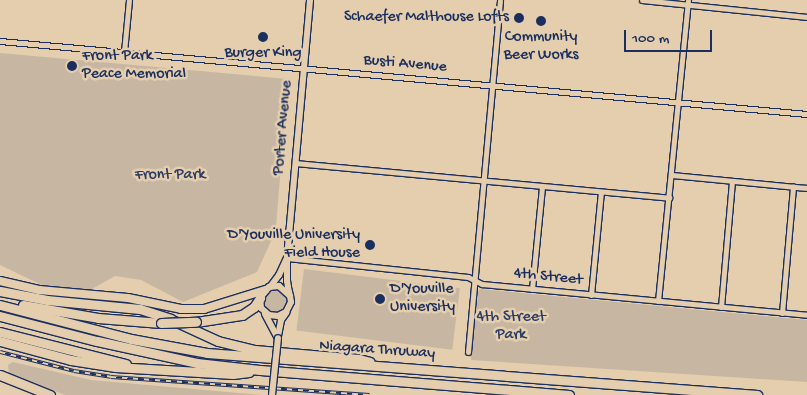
<!DOCTYPE html>
<html>
<head>
<meta charset="utf-8">
<style>
	body { margin:0 }
	#map { position:relative; width:807px; height:395px; overflow:hidden; background:#e4ceae; font-family:"Gochi Hand",sans-serif }
	div>[style] { position:absolute }
	.green>* { inset:0; background:#c7b7a2; transform-origin:0 0 }
	.round { border-radius:50% }
	.roads { filter:drop-shadow(1px 0 #1b2f5e) drop-shadow(-1px 0 #1b2f5e) drop-shadow(0 1px #1b2f5e) drop-shadow(0 -1px #1b2f5e) }
	.minor>* { height:5px; margin:-2.5px; padding:0 2.5px; transform-origin:2.5px; border-radius:2.5px; background:#e4ceae }
	.tertiary>* { height:6px; margin:-3px; padding:0 3px; transform-origin:3px; border-radius:3px; background:#e4ceae }
	.trunk>* { height:8px; margin:-4px; padding:0 4px; transform-origin:4px; border-radius:4px; background:#e4ceae }
	.motorway>* { height:9px; margin:-4.5px; padding:0 4.5px; transform-origin:4.5px; border-radius:4.5px; background:#e4ceae }
	.rail>* { height:4px; margin-top:-2px; transform-origin:0; background:repeating-linear-gradient(90deg,#e4ceae 0 5.5px,#1b2f5e 0 11px); box-sizing:border-box; border-block:1px solid #1b2f5e }
	.bridges { filter:drop-shadow(1px 0 #1b2f5e) drop-shadow(-1px 0 #1b2f5e) drop-shadow(0 1px #1b2f5e) drop-shadow(0 -1px #1b2f5e) }
	.tertiary-bridge>* { height:6px; margin:-3px; padding:0 3px; transform-origin:3px; border-radius:3px; background:#e4ceae }
	.motorway-bridge>* { height:9px; margin:-4.5px; padding:0 4.5px; transform-origin:4.5px; border-radius:4.5px; background:#e4ceae }
	.dots>* { width:14px; height:14px; translate:-50% -50%; box-sizing:border-box; border:2px solid #e4ceae; border-radius:50% }
	span { translate:-50% -50%; white-space:nowrap; text-align:center; line-height:1.15; -webkit-text-stroke:5px #e4ceae; paint-order:stroke }
	.poi-label { font-size:16px; color:#1b2f5e }
	.right { translate:-100% -50%; text-align:right }
	.left { translate:0 -50%; text-align:left }
	.street-label { font-size:16px; color:#1b2f5e }
	.park-label { font-size:16px; color:#2c3d65 }
	.scale { position:absolute; left:624px; top:30px; width:88px; height:22px; box-sizing:border-box; border:2px solid #1b2f5e; border-top:0; padding-left:6px; font-size:15px; line-height:18px; white-space:nowrap; color:#1b2f5e; -webkit-text-stroke:4px #e4ceae; paint-order:stroke }
</style>
</head>
<body>
<div id="map">
	<div class="green">
		<div style="clip-path:polygon(0 53px,288px 79px,275px 239px,272px 239px,257px 272px,183px 302px,141px 280px,115px 276px,90px 290px,44px 286px,0 265px)"></div>
		<div style="left:304px;top:269px;width:157px;height:62px;rotate:7deg"></div>
		<div style="clip-path:polygon(480px 289px,807px 320px,807px 382px,471px 360px,478px 292px)"></div>
		<div class="round" style="left:263px;top:289px;width:24px;height:24px"></div>
		<div style="clip-path:polygon(13px 362px,91px 380px,263px 395px,65px 395px,9px 373px,8px 365px)"></div>
	</div>
	<div class="roads">
		<div class="minor">
			<div style="left:642px;top:0;width:166px;rotate:5.9deg"></div>
			<div style="left:0;top:41px;width:810px;rotate:5.17deg"></div>
			<div style="left:124px;top:52px;width:52px;rotate:-84.5deg"></div>
			<div style="left:295px;top:163px;width:376px;rotate:5.3deg"></div>
			<div style="left:672px;top:175px;width:136px;rotate:5.5deg"></div>
			<div style="left:287px;top:258px;width:182px;rotate:6deg"></div>
			<div style="left:468px;top:277px;width:16px;rotate:27deg"></div>
			<div style="left:482px;top:284px;width:326px;rotate:5.4deg"></div>
			<div style="left:532px;top:289px;width:102px;rotate:-84.4deg"></div>
			<div style="left:591px;top:295px;width:103px;rotate:-84.5deg"></div>
			<div style="left:658px;top:301px;width:302px;rotate:-84.3deg"></div>
			<div style="left:721px;top:307px;width:126px;rotate:-85deg"></div>
			<div style="left:782px;top:313px;width:127px;rotate:-85deg"></div>
			<div style="left:468px;top:352px;width:353px;rotate:-84.8deg"></div>
		</div>
		<div class="tertiary">
			<div style="left:270px;top:287px;width:15px;rotate:-53deg"></div>
			<div style="left:279px;top:275px;width:19px;rotate:-65deg"></div>
			<div style="left:290px;top:296px;width:15px;rotate:-138deg"></div>
			<div style="left:279px;top:286px;width:10px;rotate:174deg"></div>
			<div style="left:269px;top:287px;width:14px;rotate:129deg"></div>
			<div style="left:260px;top:298px;width:10px;rotate:84deg"></div>
			<div style="left:261px;top:308px;width:11px;rotate:41deg"></div>
			<div style="left:269px;top:315px;width:9px;rotate:6deg"></div>
			<div style="left:278px;top:316px;width:9px;rotate:-27deg"></div>
			<div style="left:286px;top:312px;width:11px;rotate:-63deg"></div>
			<div style="left:291px;top:302px;width:6px;rotate:-99deg"></div>
			<div style="left:290px;top:296px;width:9px;rotate:-103deg"></div>
			<div style="left:288px;top:287px;width:6px;rotate:-99deg"></div>
			<div style="left:287px;top:281px;width:23px;rotate:-90deg"></div>
			<div style="left:287px;top:258px;width:259px;rotate:-84.9deg"></div>
			<div style="left:265px;top:314px;width:27px;rotate:62deg"></div>
			<div style="left:278px;top:336px;width:16px;rotate:-79deg"></div>
			<div style="left:281px;top:320px;width:9px;rotate:-54deg"></div>
		</div>
		<div class="trunk">
			<div style="left:0;top:281px;width:40px;rotate:13deg"></div>
			<div style="left:39px;top:290px;width:89px;rotate:5.1deg"></div>
			<div style="left:128px;top:298px;width:54px;rotate:11.7deg"></div>
			<div style="left:181px;top:309px;width:23px"></div>
			<div style="left:204px;top:309px;width:64px;rotate:-17.3deg"></div>
		</div>
		<div class="motorway">
			<div style="left:0;top:291px;width:48px;rotate:10.8deg"></div>
			<div style="left:47px;top:300px;width:93px;rotate:5.5deg"></div>
			<div style="left:140px;top:309px;width:32px;rotate:18deg"></div>
			<div style="left:170px;top:319px;width:53px;rotate:24.6deg"></div>
			<div style="left:218px;top:341px;width:38px;rotate:14deg"></div>
			<div style="left:255px;top:350px;width:104px;rotate:4.9deg"></div>
			<div style="left:359px;top:359px;width:11px;rotate:15deg"></div>
			<div style="left:0;top:305px;width:135px;rotate:14.5deg"></div>
			<div style="left:131px;top:339px;width:77px;rotate:10.4deg"></div>
			<div style="left:207px;top:353px;width:552px;rotate:4.37deg"></div>
			<div style="left:23px;top:305px;width:76px;rotate:9.8deg"></div>
			<div style="left:98px;top:318px;width:63px;rotate:4.5deg"></div>
			<div style="left:0;top:316px;width:100px;rotate:14.5deg"></div>
			<div style="left:97px;top:341px;width:102px;rotate:12.4deg"></div>
			<div style="left:197px;top:363px;width:63px;rotate:6.3deg"></div>
			<div style="left:260px;top:370px;width:310px;rotate:4.6deg"></div>
			<div style="left:196px;top:322px;width:47px;rotate:-8.7deg"></div>
			<div style="left:242px;top:315px;width:14px;rotate:-34deg"></div>
			<div style="left:254px;top:307px;width:11px;rotate:-56deg"></div>
			<div style="left:0;top:332px;width:130px;rotate:14.3deg"></div>
			<div style="left:0;top:341px;width:73px;rotate:15deg"></div>
			<div style="left:71px;top:360px;width:45px;rotate:9deg"></div>
			<div style="left:115px;top:367px;width:118px;rotate:3.4deg"></div>
			<div style="left:233px;top:374px;width:16px;rotate:-7deg"></div>
			<div style="left:0;top:375px;width:54px;rotate:21.8deg"></div>
		</div>
	</div>
	<div class="rail">
		<div style="left:0;top:352px;width:76px;rotate:14.4deg"></div>
		<div style="left:74px;top:371px;width:37px;rotate:9deg"></div>
		<div style="left:111px;top:377px;width:259px;rotate:4deg"></div>
	</div>
	<div class="bridges">
		<div class="tertiary-bridge">
			<div style="left:272px;top:395px;width:57px;rotate:-84deg"></div>
		</div>
		<div class="motorway-bridge">
			<div style="left:161px;top:323px;width:35px;rotate:-2deg"></div>
		</div>
	</div>
	<div class="dots">
		<div style="left:519px;top:18px;background:#1b2f5e"></div>
		<div style="left:541px;top:21px;background:#1b2f5e"></div>
		<div style="left:263px;top:37px;background:#1b2f5e"></div>
		<div style="left:72px;top:66px;background:#1b2f5e"></div>
		<div style="left:370px;top:245px;background:#1b2f5e"></div>
		<div style="left:380px;top:299px;background:#1b2f5e"></div>
	</div>
	<div class="poi-label">
		<span class="right" style="left:509px;top:18px">Schaefer Malthouse Lofts</span>
		<span style="left:541px;top:47px">Community<br>Beer Works</span>
		<span style="left:263px;top:54px">Burger King</span>
		<span class="left" style="left:82px;top:66px">Front Park<br>Peace Memorial</span>
		<span class="right" style="left:360px;top:245px">D'Youville University<br>Field House</span>
		<span class="left" style="left:390px;top:299px">D'Youville<br>University</span>
	</div>
	<div class="street-label">
		<span style="left:405px;top:65px;rotate:5deg">Busti Avenue</span>
		<span style="left:284px;top:128px;rotate:-85deg">Porter Avenue</span>
		<span style="left:548px;top:278px;rotate:6deg">4th Street</span>
		<span style="left:377px;top:351px;rotate:4deg">Niagara Thruway</span>
	</div>
	<div class="park-label">
		<span style="left:170px;top:176px">Front Park</span>
		<span style="left:511px;top:327px">4th Street<br>Park</span>
	</div>
	<div class="scale">100 m</div>
</div>
</body>
</html>
